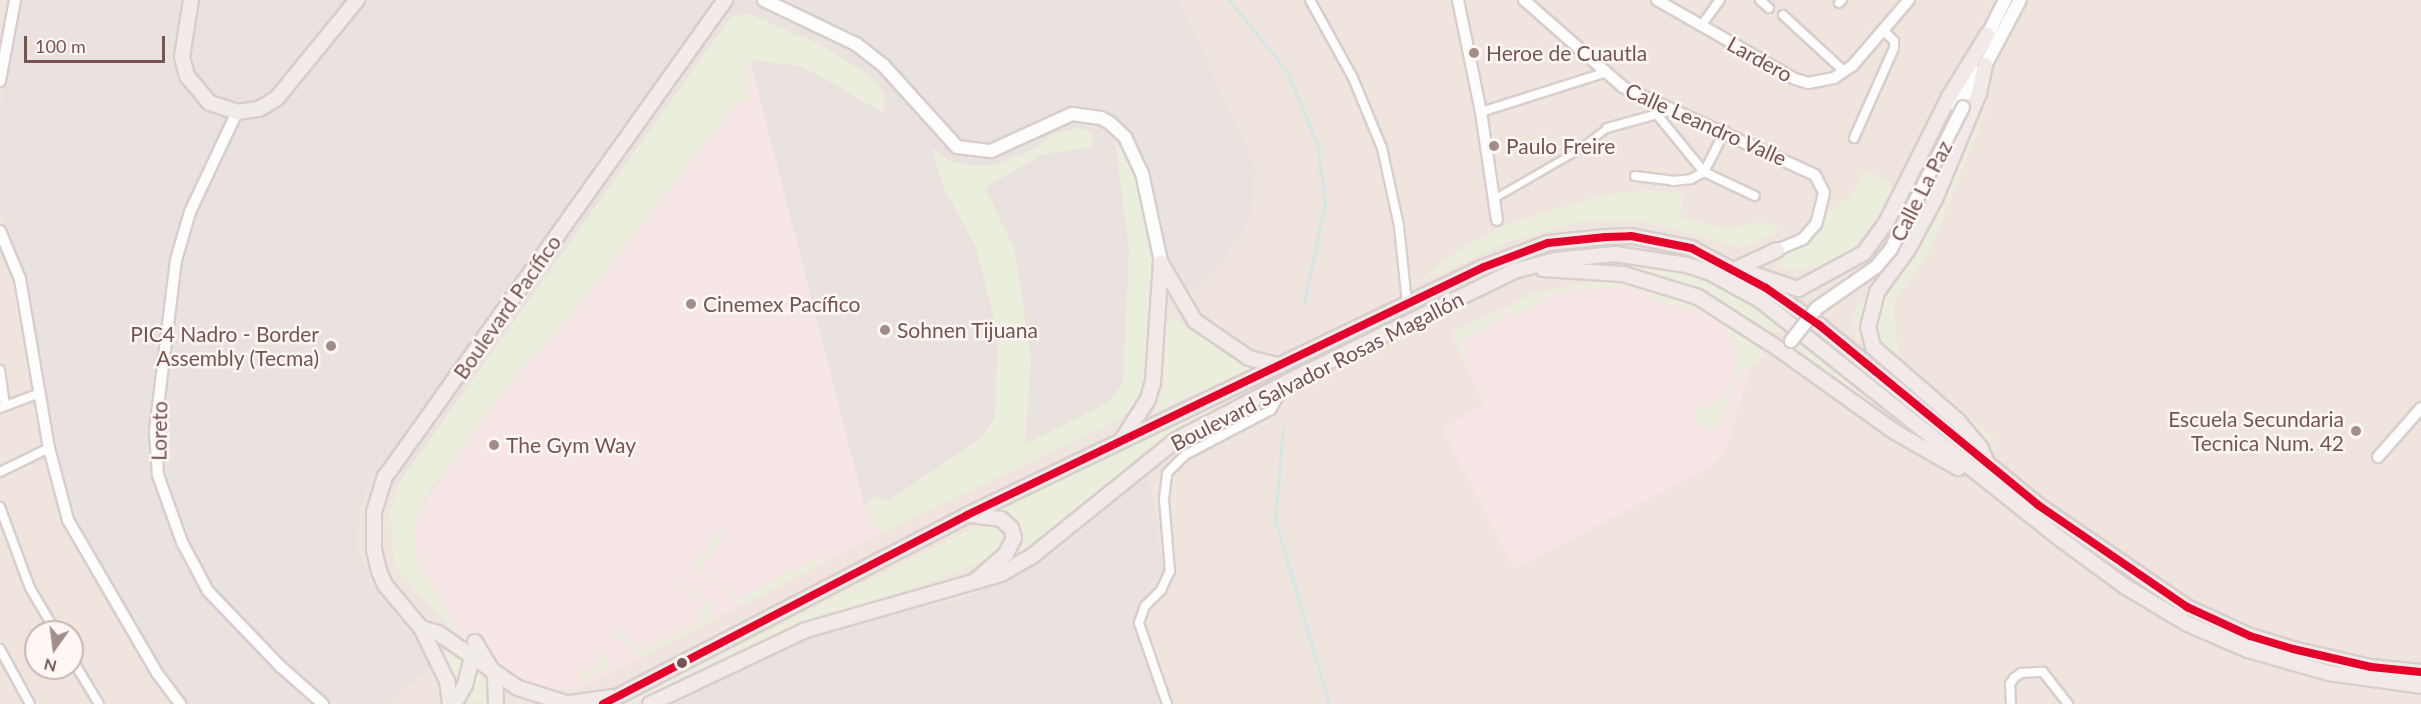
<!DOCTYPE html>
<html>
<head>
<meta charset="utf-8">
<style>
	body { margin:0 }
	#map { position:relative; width:2421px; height:704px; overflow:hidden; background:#f8f3f0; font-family:Lato,sans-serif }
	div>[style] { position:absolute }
	.residential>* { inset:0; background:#f0e4df }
	.commercial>* { inset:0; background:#f6e7e6 }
	.industrial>* { inset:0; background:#eae2df }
	.green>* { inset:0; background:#ebeedc }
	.stream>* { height:3px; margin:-1.5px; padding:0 1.5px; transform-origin:1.5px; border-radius:1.5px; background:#d3e8e5 }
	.roads { filter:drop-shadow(2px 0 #d8cfcc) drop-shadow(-2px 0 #d8cfcc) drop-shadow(0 2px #d8cfcc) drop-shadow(0 -2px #d8cfcc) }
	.pedestrian>* { height:6px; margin:-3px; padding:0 3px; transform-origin:3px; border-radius:3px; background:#fefdfd }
	.minor>* { height:8px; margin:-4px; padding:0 4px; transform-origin:4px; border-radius:4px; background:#fefdfd }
	.tertiary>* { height:10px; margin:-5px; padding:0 5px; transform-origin:5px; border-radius:5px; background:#fefdfd }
	.secondary>* { height:12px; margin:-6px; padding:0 6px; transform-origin:6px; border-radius:6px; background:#fefdfd }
	.primary>* { height:14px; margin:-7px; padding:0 7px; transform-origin:7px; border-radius:7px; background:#f2ece8 }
	.trunk>* { height:14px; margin:-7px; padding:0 7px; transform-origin:7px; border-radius:7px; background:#f2eae8 }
	.bridges { filter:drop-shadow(2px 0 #d8cfcc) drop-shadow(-2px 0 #d8cfcc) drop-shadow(0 2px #d8cfcc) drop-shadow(0 -2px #d8cfcc) }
	.secondary-bridge>* { height:12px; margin:-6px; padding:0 6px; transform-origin:6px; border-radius:6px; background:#fefdfd }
	.bus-1>* { height:8px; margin:-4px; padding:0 4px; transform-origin:4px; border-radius:4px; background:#e4002b }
	.dots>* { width:16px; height:16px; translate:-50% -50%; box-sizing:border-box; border:3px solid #fef7f4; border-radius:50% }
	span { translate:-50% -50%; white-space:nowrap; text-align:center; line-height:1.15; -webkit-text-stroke:5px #fef7f4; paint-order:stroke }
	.poi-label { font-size:21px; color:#765451 }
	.left { translate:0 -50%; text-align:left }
	.right { translate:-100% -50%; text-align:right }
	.street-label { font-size:21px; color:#765451 }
	.north { position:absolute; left:24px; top:620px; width:60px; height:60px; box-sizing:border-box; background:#fef7f4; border:2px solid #c8b6b3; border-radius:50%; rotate:194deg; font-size:16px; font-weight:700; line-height:24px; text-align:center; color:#765451 }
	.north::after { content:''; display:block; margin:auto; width:21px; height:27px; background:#a48c89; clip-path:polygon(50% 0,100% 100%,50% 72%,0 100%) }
	.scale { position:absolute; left:24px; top:36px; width:141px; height:27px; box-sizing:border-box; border:3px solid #765451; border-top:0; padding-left:8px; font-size:18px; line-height:21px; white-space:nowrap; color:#765451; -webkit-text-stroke:4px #fef7f4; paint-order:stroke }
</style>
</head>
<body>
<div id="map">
	<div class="residential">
		<div style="clip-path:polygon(evenodd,0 0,2421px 0,2421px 704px,0 704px,0 0,36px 632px,72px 632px,72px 668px,36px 668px,36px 632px)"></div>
	</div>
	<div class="commercial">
		<div style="clip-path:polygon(746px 43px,865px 507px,880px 534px,579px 689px,544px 689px,521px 682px,464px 643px,440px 608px,417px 562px,414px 533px,418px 513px)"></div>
		<div style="clip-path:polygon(1631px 282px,1720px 316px,1757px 347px,1725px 451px,1712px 466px,1514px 569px,1442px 428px,1484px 405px,1451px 333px,1524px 298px,1572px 287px)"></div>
	</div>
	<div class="industrial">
		<div style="clip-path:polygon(21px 0,1179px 0,1256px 169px,1253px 202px,1243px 233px,1203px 286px,1147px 318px,1133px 409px,1089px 435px,880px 534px,865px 507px,746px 44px,421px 503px,373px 473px,360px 509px,359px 550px,372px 584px,435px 665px,386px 704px,187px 704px,163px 675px,68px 513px,25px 276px,0 211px,0 105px)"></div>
		<div style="clip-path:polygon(1149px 473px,1164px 570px,1139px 604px,1133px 626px,1150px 663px,1161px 704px,669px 704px,784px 647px,866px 619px,961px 600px,1018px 572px,1058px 551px)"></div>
	</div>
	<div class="green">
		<div style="clip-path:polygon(749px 14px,821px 45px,864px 72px,884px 92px,884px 113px,802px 66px,747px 60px,751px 98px,736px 103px,575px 310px,507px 386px,421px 503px,414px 533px,418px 562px,464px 643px,395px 567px,390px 512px,399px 483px,722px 29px,732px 16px)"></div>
		<div style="clip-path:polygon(1989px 104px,1928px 255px,1893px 302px,1899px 362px,1999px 443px,1970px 436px,1875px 360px,1856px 336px,1852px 320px,1857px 305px,1905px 265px,1952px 167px)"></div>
		<div style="clip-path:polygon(1078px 128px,1092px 131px,1091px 148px,1043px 154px,985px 188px,1015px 250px,1031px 360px,1025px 444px,1109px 402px,1123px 383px,1129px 250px,1115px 140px,1136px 174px,1153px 252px,1155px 284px,1146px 389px,1134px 409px,1111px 424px,880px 534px,865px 507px,875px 496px,888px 501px,980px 439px,995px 418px,998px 335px,976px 247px,943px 186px,932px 148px,950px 161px,969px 166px,994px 166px,1035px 148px,1054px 134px)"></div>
		<div style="clip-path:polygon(1865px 170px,1891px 183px,1893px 190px,1867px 236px,1846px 254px,1814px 268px,1791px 271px,1780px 266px,1776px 257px,1815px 238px,1830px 211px,1850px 197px)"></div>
		<div style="clip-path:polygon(1641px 190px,1683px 193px,1680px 217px,1726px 229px,1761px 222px,1784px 229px,1742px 248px,1645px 222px,1586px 221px,1512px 240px,1417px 284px,1443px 261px,1501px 226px,1600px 196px)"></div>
		<div style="clip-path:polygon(1611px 258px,1662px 264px,1708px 278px,1752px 301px,1786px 332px,1766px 333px,1719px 301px,1652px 273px,1610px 263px,1577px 262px)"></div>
		<div style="clip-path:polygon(1599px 281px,1676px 295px,1720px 316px,1766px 355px,1734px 377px,1719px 427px,1704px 428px,1692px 414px,1724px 399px,1740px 353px,1718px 318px,1652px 299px,1647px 292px,1626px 288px,1574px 289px,1540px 297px,1541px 304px,1511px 316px,1506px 309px,1535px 292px)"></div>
		<div style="clip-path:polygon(1497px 310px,1505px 316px,1461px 341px,1469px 363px,1466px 365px,1453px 333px)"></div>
		<div style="clip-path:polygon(1172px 317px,1252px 368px,1153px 413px,1164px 386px,1166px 326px)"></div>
		<div style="clip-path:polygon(1796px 340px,1808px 347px,1893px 423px,1794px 351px)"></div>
		<div style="clip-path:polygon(1288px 374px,1150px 448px,1074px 515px,1000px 565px,1016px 550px,1018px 542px,1012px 518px,1006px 511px,996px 508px)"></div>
		<div style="clip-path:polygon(985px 522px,995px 524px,1006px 536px,1006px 543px,997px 556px,921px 586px,806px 620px,634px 704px,623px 704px)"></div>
		<div style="clip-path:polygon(721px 530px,724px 534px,703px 562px,701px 570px,739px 599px,775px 580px,788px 568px,794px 573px,820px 555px,820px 565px,742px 605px,693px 566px)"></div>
		<div style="clip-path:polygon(662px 568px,710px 604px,712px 620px,642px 657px,612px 632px,614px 629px,642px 651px,702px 621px,699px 612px,705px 605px)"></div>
		<div style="clip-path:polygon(445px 648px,463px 658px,465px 663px,458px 689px,443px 655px)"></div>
		<div style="clip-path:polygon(596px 650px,607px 658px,611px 668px,578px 682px,585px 667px,591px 672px,601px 659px)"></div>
		<div style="clip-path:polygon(477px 670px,492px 690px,488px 704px,466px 701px,472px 673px)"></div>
	</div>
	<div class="stream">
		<div style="left:1229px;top:0;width:92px;rotate:50.8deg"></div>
		<div style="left:1287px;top:71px;width:79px;rotate:67.7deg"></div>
		<div style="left:1317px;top:144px;width:59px;rotate:82.1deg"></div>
		<div style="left:1325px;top:202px;width:103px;rotate:101.7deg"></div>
		<div style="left:1283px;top:427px;width:93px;rotate:94.9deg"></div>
		<div style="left:1275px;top:520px;width:192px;rotate:73.6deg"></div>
	</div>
	<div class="roads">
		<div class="pedestrian">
			<div style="left:1494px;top:199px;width:96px;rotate:-30deg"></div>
			<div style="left:1577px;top:151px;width:38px;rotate:-37deg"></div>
		</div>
		<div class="minor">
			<div style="left:1310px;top:0;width:89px;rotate:61.1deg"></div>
			<div style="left:1353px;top:78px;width:76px;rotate:67.5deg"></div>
			<div style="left:1382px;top:148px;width:80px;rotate:77.7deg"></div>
			<div style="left:1399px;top:226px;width:77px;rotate:84.1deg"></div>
			<div style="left:1760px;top:0;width:12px;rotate:42deg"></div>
			<div style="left:1839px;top:3px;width:4px;rotate:-45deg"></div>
			<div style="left:1783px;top:15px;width:83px;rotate:42.6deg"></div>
			<div style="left:1701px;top:26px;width:32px;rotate:-54deg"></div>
			<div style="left:1481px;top:112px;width:129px;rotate:-17.6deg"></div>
			<div style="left:1659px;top:117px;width:71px;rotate:50.7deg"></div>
			<div style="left:1704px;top:172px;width:56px;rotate:25.2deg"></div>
			<div style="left:1607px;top:128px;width:72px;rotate:-15.4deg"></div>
			<div style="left:1854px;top:138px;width:98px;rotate:-66deg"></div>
			<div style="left:1894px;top:48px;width:7px;rotate:-90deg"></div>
			<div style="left:1894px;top:41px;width:16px;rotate:-135deg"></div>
			<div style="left:1635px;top:176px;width:38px;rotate:7deg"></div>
			<div style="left:1673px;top:181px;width:18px;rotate:-6deg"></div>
			<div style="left:1691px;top:179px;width:15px;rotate:-28deg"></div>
			<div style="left:1704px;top:172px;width:46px;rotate:-62.9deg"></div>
			<div style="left:0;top:370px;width:35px;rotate:82deg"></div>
			<div style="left:0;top:408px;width:43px;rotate:-20.6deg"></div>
			<div style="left:0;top:472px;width:55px;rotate:-26.1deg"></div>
			<div style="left:0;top:507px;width:86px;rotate:69.7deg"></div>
			<div style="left:30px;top:588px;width:51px;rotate:59.4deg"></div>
			<div style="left:0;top:649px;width:63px;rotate:61.4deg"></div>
			<div style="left:72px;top:659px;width:52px;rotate:59deg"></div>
			<div style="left:1167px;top:704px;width:86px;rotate:-109.1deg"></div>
			<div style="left:1139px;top:623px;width:18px;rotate:-71deg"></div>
			<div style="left:1145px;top:606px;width:23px;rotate:-45deg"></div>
			<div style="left:1161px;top:590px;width:21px;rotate:-65deg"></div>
			<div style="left:1170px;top:571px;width:72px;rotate:-94.8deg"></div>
			<div style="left:1164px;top:499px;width:26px;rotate:-83deg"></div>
			<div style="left:1167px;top:473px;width:25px;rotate:-45deg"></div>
			<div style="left:1185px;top:455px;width:97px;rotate:-27.6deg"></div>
			<div style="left:1271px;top:410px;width:30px;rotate:-60deg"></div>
			<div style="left:2011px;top:704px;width:20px;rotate:-93deg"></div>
			<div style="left:2010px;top:684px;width:7px;rotate:-56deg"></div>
			<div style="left:2014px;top:678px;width:9px;rotate:-36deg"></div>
			<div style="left:2021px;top:673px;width:22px;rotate:-3deg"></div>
			<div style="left:2043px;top:672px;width:41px;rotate:52deg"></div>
		</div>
		<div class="tertiary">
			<div style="left:1458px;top:0;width:114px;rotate:78.4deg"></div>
			<div style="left:1481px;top:112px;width:109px;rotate:81.6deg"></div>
			<div style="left:1524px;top:0;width:132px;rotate:41.3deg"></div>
			<div style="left:1623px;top:87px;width:211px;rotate:24.6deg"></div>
			<div style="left:1815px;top:175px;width:20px;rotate:63deg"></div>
			<div style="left:1824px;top:193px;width:32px;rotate:104deg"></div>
			<div style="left:1816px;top:224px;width:20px;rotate:131deg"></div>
			<div style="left:1803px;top:239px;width:28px;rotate:157deg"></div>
			<div style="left:1657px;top:0;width:159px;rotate:29.8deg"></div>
			<div style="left:1795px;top:79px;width:14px;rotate:17deg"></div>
			<div style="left:1808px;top:83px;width:26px;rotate:-11deg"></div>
			<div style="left:1834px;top:78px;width:23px;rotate:-34deg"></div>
			<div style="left:1853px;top:65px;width:86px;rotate:-49.3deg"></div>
			<div style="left:0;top:81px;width:82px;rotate:-79.5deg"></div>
			<div style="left:237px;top:112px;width:110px;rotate:115.2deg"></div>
			<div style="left:190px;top:212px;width:50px;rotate:106.3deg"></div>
			<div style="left:176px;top:260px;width:172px;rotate:97deg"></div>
			<div style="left:155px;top:431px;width:44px;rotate:86.1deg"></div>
			<div style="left:158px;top:475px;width:71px;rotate:70.3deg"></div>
			<div style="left:182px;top:542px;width:55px;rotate:62deg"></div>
			<div style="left:208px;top:591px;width:105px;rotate:46.2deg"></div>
			<div style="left:281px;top:667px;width:56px;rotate:41.4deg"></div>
			<div style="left:0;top:231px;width:52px;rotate:67.4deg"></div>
			<div style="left:20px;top:279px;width:171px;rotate:80.3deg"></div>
			<div style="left:49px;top:448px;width:74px;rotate:75.2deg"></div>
			<div style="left:68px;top:520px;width:177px;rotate:59.8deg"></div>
			<div style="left:157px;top:673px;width:39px;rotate:53deg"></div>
			<div style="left:2378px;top:457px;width:65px;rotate:-48.7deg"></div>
		</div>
		<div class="secondary">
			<div style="left:764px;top:0;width:102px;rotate:25.6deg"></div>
			<div style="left:856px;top:44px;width:34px;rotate:38deg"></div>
			<div style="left:883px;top:65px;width:110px;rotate:47.9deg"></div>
			<div style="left:957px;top:147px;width:34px;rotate:7deg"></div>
			<div style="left:991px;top:151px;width:89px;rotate:-24.6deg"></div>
			<div style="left:1072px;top:114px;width:29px;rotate:8deg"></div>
			<div style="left:1101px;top:118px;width:10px;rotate:29deg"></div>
			<div style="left:1110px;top:123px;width:21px;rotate:43deg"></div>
			<div style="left:1125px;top:137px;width:40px;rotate:65deg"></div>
			<div style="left:1142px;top:173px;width:91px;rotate:77.9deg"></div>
			<div style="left:1984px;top:42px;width:47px;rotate:-63.4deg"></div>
			<div style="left:1955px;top:104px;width:39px;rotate:-64deg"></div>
			<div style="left:1963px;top:107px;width:121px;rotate:-62deg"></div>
		</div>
		<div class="primary">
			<div style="left:191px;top:0;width:58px;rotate:99deg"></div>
			<div style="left:182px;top:57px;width:20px;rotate:75deg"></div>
			<div style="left:187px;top:76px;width:35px;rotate:50deg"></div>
			<div style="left:210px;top:103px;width:28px;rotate:18deg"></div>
			<div style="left:237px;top:112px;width:22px;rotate:-8deg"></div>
			<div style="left:259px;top:109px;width:21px;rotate:-31deg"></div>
			<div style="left:277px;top:98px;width:127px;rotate:-50.8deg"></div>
			<div style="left:421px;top:628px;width:18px;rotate:16deg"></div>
			<div style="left:438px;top:633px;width:97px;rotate:34.5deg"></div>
			<div style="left:518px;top:688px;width:50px;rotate:17.4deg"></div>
			<div style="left:475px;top:642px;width:39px;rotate:59deg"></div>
			<div style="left:495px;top:675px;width:29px;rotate:88deg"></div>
			<div style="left:450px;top:704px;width:23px;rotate:-97deg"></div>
			<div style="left:447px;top:681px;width:59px;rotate:-116.1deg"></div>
			<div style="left:421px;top:628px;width:56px;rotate:-129.9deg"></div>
			<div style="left:385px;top:585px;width:15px;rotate:-113deg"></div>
			<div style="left:379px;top:571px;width:22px;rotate:-103deg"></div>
			<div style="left:374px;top:550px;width:38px;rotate:-90deg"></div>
			<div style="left:374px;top:512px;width:37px;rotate:-73deg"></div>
			<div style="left:385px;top:477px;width:586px;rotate:-54.52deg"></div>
			<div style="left:454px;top:704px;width:22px;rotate:-60deg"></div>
			<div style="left:465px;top:685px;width:33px;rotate:-76deg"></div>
		</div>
		<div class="trunk">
			<div style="left:1985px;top:65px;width:29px;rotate:102deg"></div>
			<div style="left:1979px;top:93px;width:115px;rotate:112.5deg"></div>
			<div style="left:1935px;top:199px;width:55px;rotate:118deg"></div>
			<div style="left:1909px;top:248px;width:54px;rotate:126deg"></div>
			<div style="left:1877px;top:292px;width:36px;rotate:104deg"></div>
			<div style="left:1868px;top:327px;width:21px;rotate:76deg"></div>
			<div style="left:1873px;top:347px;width:113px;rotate:41deg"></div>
			<div style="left:1958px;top:421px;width:34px;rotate:50deg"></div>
			<div style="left:1980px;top:447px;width:20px;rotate:66deg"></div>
			<div style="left:1162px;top:265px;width:65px;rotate:59.5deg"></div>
			<div style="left:1195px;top:321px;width:65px;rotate:34.4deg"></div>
			<div style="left:1249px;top:358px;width:32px;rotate:14deg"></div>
			<div style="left:1543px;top:269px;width:80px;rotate:3.6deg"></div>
			<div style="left:1623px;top:274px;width:78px;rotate:17deg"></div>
			<div style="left:1698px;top:297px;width:96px;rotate:32.7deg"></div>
			<div style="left:1779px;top:349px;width:143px;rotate:35.6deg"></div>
			<div style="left:1895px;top:432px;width:73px;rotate:29.7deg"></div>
			<div style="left:1736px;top:269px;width:45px;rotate:-24.9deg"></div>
			<div style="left:1747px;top:272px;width:54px;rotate:18.4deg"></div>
			<div style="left:1798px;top:289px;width:75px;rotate:-28.6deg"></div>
			<div style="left:1864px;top:253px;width:39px;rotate:-54deg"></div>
			<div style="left:1887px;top:221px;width:139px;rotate:-63.4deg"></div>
			<div style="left:1949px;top:97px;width:73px;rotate:-58.5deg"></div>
			<div style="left:1122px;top:440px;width:49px;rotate:-57.6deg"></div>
			<div style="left:1148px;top:399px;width:18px;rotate:-74deg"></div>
			<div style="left:1153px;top:382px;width:120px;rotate:-86.2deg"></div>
			<div style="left:971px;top:515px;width:30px;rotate:8deg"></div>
			<div style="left:1001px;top:519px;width:13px;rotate:42deg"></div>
			<div style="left:1011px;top:528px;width:10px;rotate:73deg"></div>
			<div style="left:1014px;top:538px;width:18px;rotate:117deg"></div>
			<div style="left:1006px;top:554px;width:40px;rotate:139deg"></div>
			<div style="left:563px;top:704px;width:49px;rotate:-8.1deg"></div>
			<div style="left:603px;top:704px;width:410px;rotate:-27.4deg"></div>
			<div style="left:967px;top:515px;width:573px;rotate:-25.63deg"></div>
			<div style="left:1484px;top:267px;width:68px;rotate:-20.6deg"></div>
			<div style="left:1548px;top:243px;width:58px;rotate:-5.9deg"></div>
			<div style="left:1606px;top:237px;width:25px;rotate:-2deg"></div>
			<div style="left:1631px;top:236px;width:61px;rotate:11.3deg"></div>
			<div style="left:1691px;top:248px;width:85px;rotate:28.1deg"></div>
			<div style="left:1766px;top:288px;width:65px;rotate:34.9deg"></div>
			<div style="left:1819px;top:325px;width:283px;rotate:39.4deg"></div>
			<div style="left:2038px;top:505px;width:181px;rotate:34.4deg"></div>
			<div style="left:2187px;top:607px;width:69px;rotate:24.7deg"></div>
			<div style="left:2250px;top:636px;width:45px;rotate:16.8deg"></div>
			<div style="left:2293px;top:649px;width:80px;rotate:13deg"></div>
			<div style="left:2371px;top:667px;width:50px;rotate:5.7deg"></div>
			<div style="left:650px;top:704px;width:173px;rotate:-25.4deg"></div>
			<div style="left:806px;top:630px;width:203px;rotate:-16deg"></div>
			<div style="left:1001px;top:574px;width:34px;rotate:-30deg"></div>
			<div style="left:1031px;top:557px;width:186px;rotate:-38.9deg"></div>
			<div style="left:1176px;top:440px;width:136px;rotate:-27.5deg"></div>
			<div style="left:1297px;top:377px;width:242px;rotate:-26deg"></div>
			<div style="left:1514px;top:271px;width:43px;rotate:-14.7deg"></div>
			<div style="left:1556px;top:260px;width:59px;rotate:-5.8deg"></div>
			<div style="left:1615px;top:254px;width:73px;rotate:8.7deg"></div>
			<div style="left:1687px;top:265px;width:25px;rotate:18deg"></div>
			<div style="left:1711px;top:273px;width:56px;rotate:28.9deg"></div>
			<div style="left:1760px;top:300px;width:386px;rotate:38.5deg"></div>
			<div style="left:2062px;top:540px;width:79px;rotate:36.3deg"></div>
			<div style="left:2126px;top:587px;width:72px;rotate:30.8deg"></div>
			<div style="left:2188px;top:624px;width:65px;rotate:23.4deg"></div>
			<div style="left:2248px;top:650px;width:84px;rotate:15.9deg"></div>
			<div style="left:2329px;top:673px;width:93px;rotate:8deg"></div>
		</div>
	</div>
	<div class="bridges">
		<div class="secondary-bridge">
			<div style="left:1791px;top:341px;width:42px;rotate:-51.8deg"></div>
			<div style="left:1817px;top:308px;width:72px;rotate:-34.8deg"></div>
			<div style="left:1876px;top:267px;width:23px;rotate:-50deg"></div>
			<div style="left:1891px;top:249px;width:159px;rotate:-63.1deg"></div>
		</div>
	</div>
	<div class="bus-1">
		<div style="left:603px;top:704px;width:410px;rotate:-27.4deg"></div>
		<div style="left:967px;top:515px;width:573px;rotate:-25.63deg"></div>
		<div style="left:1484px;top:267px;width:68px;rotate:-20.6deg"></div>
		<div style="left:1548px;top:243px;width:58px;rotate:-5.9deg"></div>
		<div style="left:1606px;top:237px;width:25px;rotate:-2deg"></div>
		<div style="left:1631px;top:236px;width:61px;rotate:11.3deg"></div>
		<div style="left:1691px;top:248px;width:85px;rotate:28.1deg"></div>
		<div style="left:1766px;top:288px;width:65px;rotate:34.9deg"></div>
		<div style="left:1819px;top:325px;width:283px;rotate:39.4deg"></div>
		<div style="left:2038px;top:505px;width:181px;rotate:34.4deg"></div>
		<div style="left:2187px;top:607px;width:69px;rotate:24.7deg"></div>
		<div style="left:2250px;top:636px;width:45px;rotate:16.8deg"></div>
		<div style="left:2293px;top:649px;width:80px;rotate:13deg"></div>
		<div style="left:2371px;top:667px;width:50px;rotate:5.7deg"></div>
	</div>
	<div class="dots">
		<div style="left:1474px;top:53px;background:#a48c89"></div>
		<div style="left:1494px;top:146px;background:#a48c89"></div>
		<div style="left:691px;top:304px;background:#a48c89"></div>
		<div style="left:885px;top:330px;background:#a48c89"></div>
		<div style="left:331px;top:346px;background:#a48c89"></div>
		<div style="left:2356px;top:431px;background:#a48c89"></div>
		<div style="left:494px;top:445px;background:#a48c89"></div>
		<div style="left:682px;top:663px;background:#765451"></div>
	</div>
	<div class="poi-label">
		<span class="left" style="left:1486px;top:53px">Heroe de Cuautla</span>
		<span class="left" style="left:1506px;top:146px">Paulo Freire</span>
		<span class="left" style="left:703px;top:304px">Cinemex Pacífico</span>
		<span class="left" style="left:897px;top:330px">Sohnen Tijuana</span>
		<span class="right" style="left:319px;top:346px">PIC4 Nadro - Border<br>Assembly (Tecma)</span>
		<span class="right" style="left:2344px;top:431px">Escuela Secundaria<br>Tecnica Num. 42</span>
		<span class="left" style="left:506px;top:445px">The Gym Way</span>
	</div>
	<div class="street-label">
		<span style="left:1760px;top:59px;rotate:29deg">Lardero</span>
		<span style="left:1706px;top:124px;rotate:24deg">Calle Leandro Valle</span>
		<span style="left:1921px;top:191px;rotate:-63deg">Calle La Paz</span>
		<span style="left:507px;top:307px;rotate:-55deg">Boulevard Pacífico</span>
		<span style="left:1317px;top:371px;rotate:-27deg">Boulevard Salvador Rosas Magallón</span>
		<span style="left:159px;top:431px;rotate:-89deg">Loreto</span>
	</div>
	<div class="north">N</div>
	<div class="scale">100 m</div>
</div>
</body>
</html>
